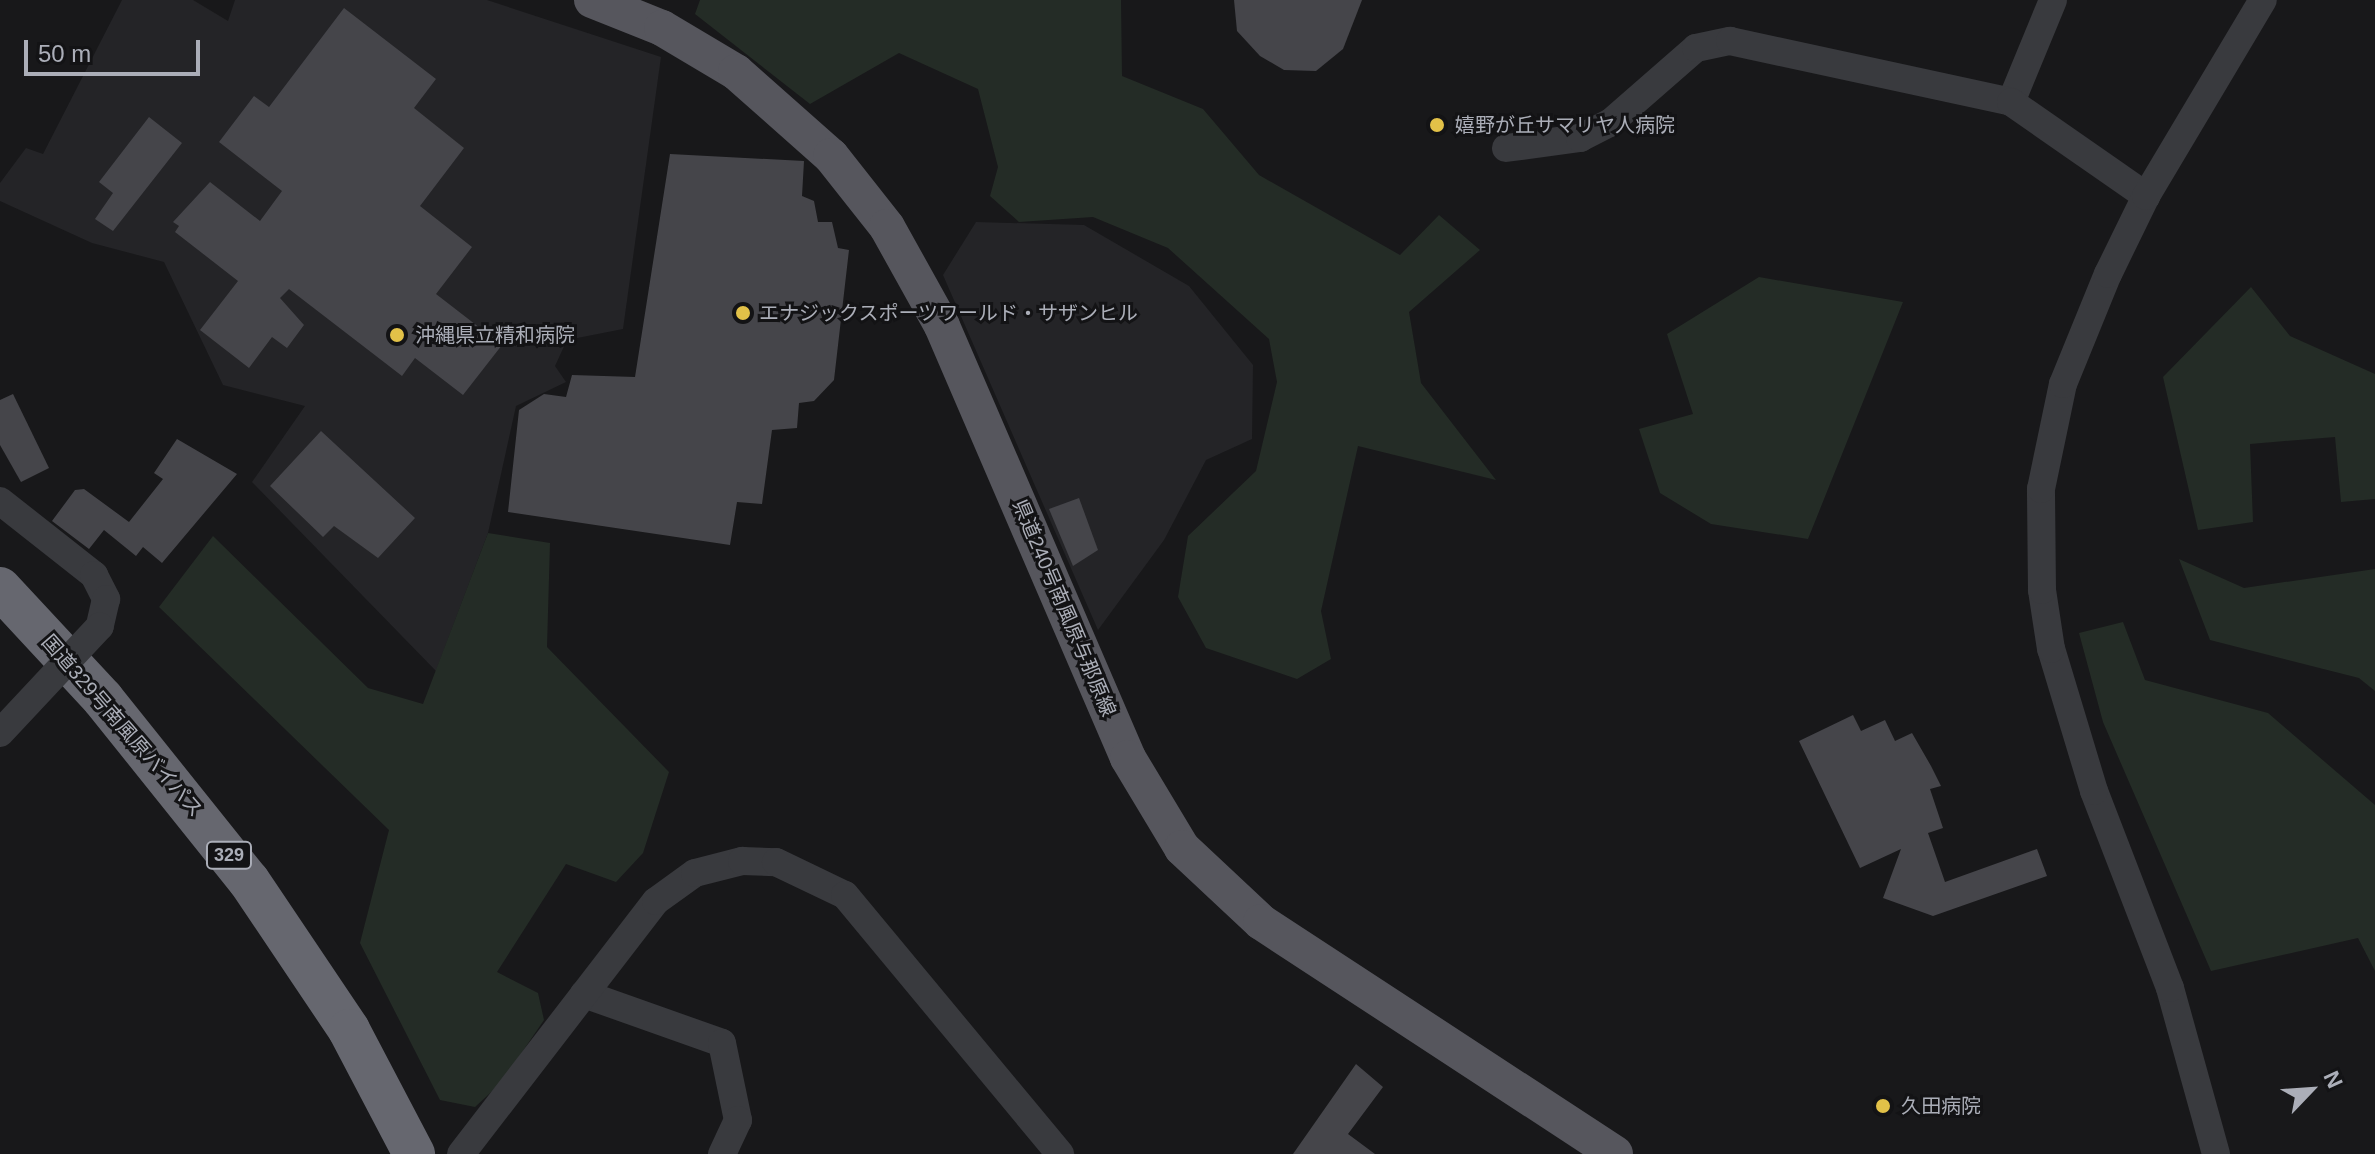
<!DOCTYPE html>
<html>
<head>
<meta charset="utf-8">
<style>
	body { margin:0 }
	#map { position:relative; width:2375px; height:1154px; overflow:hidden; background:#18181a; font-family:Helvetica,"Noto Sans JP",sans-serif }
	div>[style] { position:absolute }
	.built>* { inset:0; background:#242427 }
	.green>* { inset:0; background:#242c26 }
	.building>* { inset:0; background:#45454a }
	.minor>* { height:28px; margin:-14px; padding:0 14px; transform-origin:14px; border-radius:14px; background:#393a3e }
	.major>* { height:36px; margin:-18px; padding:0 18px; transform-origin:18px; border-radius:18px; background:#56565d }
	.highway>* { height:42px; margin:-21px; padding:0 21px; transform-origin:21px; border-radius:21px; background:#66676f }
	.minor-bridge>* { height:28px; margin:-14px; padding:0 14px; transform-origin:14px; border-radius:14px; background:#393a3e }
	.dots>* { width:22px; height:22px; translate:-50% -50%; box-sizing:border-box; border:4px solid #131315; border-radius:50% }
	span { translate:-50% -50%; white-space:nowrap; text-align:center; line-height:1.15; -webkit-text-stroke:6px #131315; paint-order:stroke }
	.shield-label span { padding:2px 6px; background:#131315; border:2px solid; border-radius:6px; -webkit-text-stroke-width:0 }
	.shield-label { font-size:18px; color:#abaeb8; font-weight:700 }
	.poi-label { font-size:20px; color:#abaeb8 }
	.left { translate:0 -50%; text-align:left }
	.street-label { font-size:20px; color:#abaeb8 }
	.north { position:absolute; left:2271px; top:1050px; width:80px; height:80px; -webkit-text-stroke:6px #131315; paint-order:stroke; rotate:65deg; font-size:22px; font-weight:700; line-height:32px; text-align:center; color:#abaeb8 }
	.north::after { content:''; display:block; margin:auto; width:28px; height:36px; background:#abaeb8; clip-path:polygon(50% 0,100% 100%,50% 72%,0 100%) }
	.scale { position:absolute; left:24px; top:40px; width:176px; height:36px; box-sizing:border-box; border:4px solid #abaeb8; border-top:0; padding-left:10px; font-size:24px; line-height:28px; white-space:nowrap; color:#abaeb8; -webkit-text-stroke:6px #131315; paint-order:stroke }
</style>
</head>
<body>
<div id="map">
	<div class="built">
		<div style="clip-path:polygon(122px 0,193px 0,228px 21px,235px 0,487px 0,661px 57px,623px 329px,567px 340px,555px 366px,566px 382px,516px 406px,488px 533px,436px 671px,252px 482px,305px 406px,223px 385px,164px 262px,92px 243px,0 201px,0 183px,26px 148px,43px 154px)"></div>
		<div style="clip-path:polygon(976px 222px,1084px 225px,1189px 286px,1253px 365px,1252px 439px,1206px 460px,1164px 540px,1098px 630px,943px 275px)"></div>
	</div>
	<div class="green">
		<div style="clip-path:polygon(700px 0,1121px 0,1122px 76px,1203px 109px,1259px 175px,1400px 255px,1439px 215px,1480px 250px,1409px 312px,1421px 383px,1496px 480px,1358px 446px,1321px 611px,1331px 659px,1297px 679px,1206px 648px,1178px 597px,1188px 536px,1256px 471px,1277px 382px,1269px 339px,1168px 248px,1093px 217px,1019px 222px,990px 196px,998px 167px,978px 89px,899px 53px,810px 104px,695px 14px)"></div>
		<div style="clip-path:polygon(1759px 277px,1903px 302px,1808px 539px,1711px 524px,1660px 493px,1639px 429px,1693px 414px,1667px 334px)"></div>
		<div style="clip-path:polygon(2251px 287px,2290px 336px,2375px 374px,2375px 499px,2341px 502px,2335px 437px,2250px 444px,2253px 522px,2198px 530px,2163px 377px)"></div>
		<div style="clip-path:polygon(488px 533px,550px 543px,547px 647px,669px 772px,643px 853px,616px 882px,566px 864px,497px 972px,538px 993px,544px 1020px,501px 1083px,475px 1107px,440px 1100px,360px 943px,389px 830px,159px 607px,213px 536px,368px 688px,423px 704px)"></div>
		<div style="clip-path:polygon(2179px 559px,2244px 588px,2375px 569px,2375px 691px,2359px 678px,2210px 640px)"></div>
		<div style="clip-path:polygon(2123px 622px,2145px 680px,2268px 713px,2375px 805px,2375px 971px,2358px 938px,2211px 971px,2103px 722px,2079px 633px)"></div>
	</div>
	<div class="building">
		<div style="clip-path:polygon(1234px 0,1362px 0,1343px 49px,1316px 71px,1284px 70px,1260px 56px,1237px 31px)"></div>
		<div style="clip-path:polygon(344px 8px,436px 79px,414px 108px,464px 148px,420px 206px,472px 247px,436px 294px,502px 345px,463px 395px,415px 358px,402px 376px,289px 289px,280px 298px,304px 325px,287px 348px,272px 337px,249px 368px,200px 330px,238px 281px,175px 232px,179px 226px,173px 222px,210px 182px,260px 221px,282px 191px,219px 142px,254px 96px,269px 107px)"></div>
		<div style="clip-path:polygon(149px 117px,182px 143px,113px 231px,95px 219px,113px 193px,99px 182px)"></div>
		<div style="clip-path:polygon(670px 154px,804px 161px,802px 196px,814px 201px,818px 222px,832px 222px,838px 248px,849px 250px,834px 380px,814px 401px,799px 403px,797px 428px,772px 430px,762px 504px,737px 502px,730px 545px,508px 512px,519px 410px,544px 394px,566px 397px,572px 375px,635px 377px)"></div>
		<div style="clip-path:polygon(13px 394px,49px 468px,21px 482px,0 445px,0 400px)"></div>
		<div style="clip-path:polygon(321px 431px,415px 518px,378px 558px,334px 526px,323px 537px,270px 486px)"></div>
		<div style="clip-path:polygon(177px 439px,237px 474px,162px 563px,143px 547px,136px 556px,104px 530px,89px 549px,52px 521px,75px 490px,84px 489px,129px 522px,163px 479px,154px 473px)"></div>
		<div style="clip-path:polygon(1079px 498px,1098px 550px,1073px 566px,1049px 509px)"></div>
		<div style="clip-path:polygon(1853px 715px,1861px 731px,1885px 720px,1895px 741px,1912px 733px,1931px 766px,1941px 786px,1930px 789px,1943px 828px,1928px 833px,1945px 882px,2037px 849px,2047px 876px,1933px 916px,1883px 898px,1901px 849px,1860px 868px,1799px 741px)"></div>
		<div style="clip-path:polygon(1356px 1064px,1383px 1087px,1348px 1134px,1375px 1154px,1293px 1154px)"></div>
	</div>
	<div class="minor">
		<div style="left:2011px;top:102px;width:110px;rotate:-67.6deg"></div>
		<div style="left:1506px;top:148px;width:75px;rotate:-7.7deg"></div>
		<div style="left:1580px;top:138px;width:34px;rotate:-27deg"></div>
		<div style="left:1610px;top:123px;width:114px;rotate:-41.1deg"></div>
		<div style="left:1696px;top:48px;width:35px;rotate:-12deg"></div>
		<div style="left:1730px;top:41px;width:288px;rotate:12.2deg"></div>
		<div style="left:2011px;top:102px;width:165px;rotate:34.8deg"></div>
		<div style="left:0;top:501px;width:120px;rotate:38.2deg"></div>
		<div style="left:94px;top:575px;width:27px;rotate:63deg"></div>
		<div style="left:106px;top:599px;width:28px;rotate:103deg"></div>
		<div style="left:584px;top:994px;width:146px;rotate:19.5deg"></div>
		<div style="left:722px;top:1043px;width:79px;rotate:78.3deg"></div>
		<div style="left:738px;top:1120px;width:38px;rotate:115deg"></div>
		<div style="left:461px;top:1154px;width:319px;rotate:-52.4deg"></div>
		<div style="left:656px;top:901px;width:48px;rotate:-35.7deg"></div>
		<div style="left:695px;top:873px;width:49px;rotate:-14.3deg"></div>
		<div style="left:742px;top:861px;width:34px;rotate:2deg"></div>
		<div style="left:776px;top:862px;width:76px;rotate:25.6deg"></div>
		<div style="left:845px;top:895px;width:337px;rotate:50.3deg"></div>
		<div style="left:2216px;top:1154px;width:172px;rotate:-105.5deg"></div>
		<div style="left:2170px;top:988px;width:211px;rotate:-111.1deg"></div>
		<div style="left:2094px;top:791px;width:148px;rotate:-106.8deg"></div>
		<div style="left:2051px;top:649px;width:60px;rotate:-98.7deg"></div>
		<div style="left:2042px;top:590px;width:101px;rotate:-90.6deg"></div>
		<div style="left:2041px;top:489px;width:107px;rotate:-78.2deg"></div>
		<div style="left:2063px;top:384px;width:119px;rotate:-67.8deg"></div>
		<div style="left:2108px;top:274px;width:87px;rotate:-64deg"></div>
		<div style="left:2146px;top:196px;width:228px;rotate:-59.2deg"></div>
	</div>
	<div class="major">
		<div style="left:592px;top:0;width:75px;rotate:21.8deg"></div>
		<div style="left:662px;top:28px;width:86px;rotate:30.7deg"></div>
		<div style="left:736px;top:72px;width:127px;rotate:41.5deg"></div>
		<div style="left:831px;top:156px;width:90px;rotate:51.7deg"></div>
		<div style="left:887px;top:227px;width:113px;rotate:60.9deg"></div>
		<div style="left:942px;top:326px;width:470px;rotate:66.7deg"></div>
		<div style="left:1128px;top:758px;width:105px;rotate:59deg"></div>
		<div style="left:1182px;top:848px;width:108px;rotate:43.1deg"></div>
		<div style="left:1261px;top:922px;width:423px;rotate:33.2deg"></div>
	</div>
	<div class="highway">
		<div style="left:0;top:588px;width:151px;rotate:47.1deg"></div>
		<div style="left:103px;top:699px;width:233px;rotate:51.3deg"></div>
		<div style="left:249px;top:881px;width:179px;rotate:56.1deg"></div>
		<div style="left:349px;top:1030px;width:140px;rotate:62.3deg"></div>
	</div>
	<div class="minor-bridge">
		<div style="left:0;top:733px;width:146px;rotate:-46.9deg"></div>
	</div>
	<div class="dots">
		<div style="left:1437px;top:125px;background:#e2c148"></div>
		<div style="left:743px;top:313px;background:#e2c148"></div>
		<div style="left:397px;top:335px;background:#e2c148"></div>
		<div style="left:1883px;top:1106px;background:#e2c148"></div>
	</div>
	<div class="shield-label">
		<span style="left:229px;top:855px">329</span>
	</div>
	<div class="poi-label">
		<span class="left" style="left:1455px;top:125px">嬉野が丘サマリヤ人病院</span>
		<span class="left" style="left:759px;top:313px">エナジックスポーツワールド・サザンヒル</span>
		<span class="left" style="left:415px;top:335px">沖縄県立精和病院</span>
		<span class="left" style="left:1901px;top:1106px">久田病院</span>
	</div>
	<div class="street-label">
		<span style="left:1064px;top:608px;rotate:67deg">県道240号南風原与那原線</span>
		<span style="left:122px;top:726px;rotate:49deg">国道329号南風原バイパス</span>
	</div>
	<div class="north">N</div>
	<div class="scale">50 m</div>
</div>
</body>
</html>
